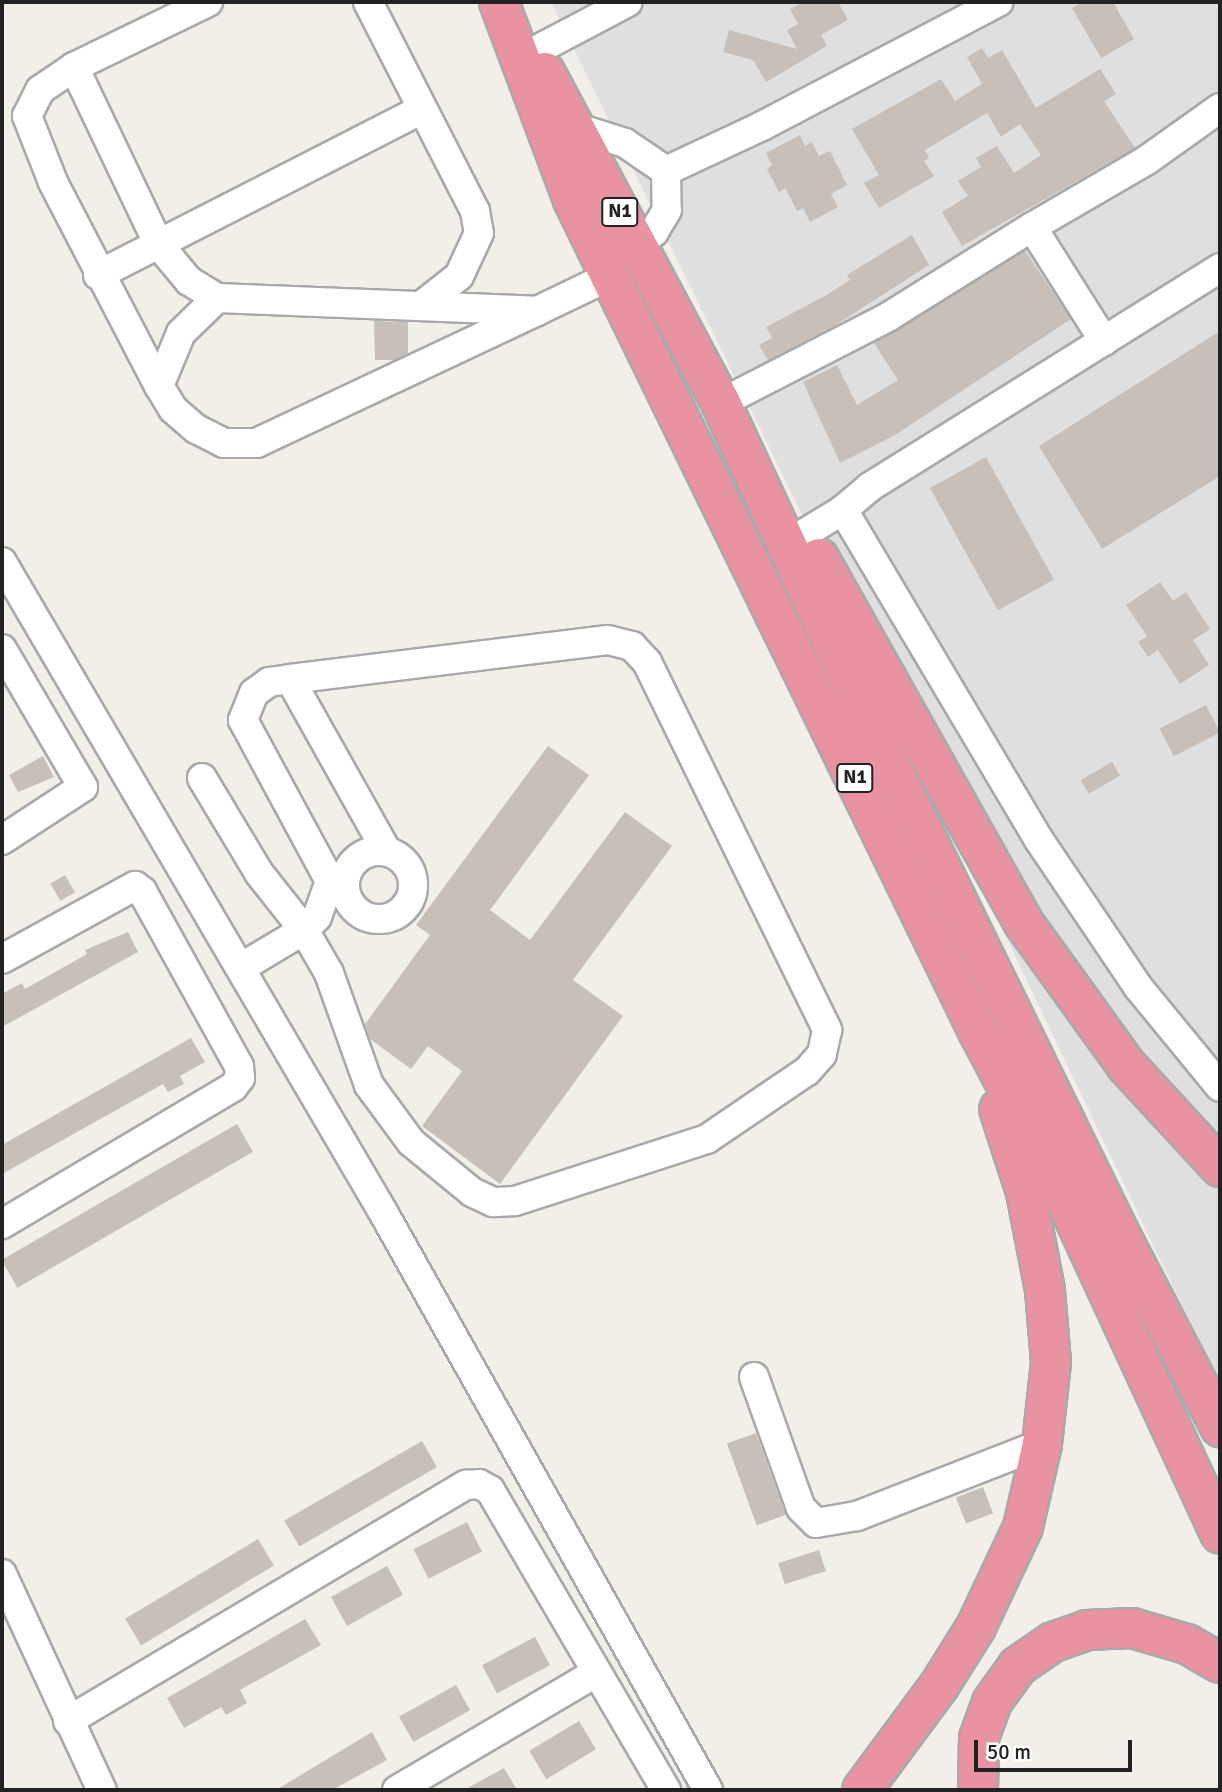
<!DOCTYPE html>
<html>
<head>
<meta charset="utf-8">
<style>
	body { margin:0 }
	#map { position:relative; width:1222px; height:1792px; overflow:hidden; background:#f2efe9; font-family:Signika,sans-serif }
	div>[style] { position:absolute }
	.residential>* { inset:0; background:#e0dfdf }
	.building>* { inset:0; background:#c7bfb8; transform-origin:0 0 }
	.roads { filter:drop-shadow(2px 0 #a9a9a9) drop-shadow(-2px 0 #a9a9a9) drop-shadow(0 2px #a9a9a9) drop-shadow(0 -2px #a9a9a9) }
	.minor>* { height:28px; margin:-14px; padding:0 14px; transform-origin:14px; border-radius:14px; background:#fff }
	.minor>.ring { margin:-14px; padding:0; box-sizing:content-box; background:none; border:28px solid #fff; border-radius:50% }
	.highway>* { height:38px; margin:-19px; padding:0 19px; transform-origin:19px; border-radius:19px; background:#e892a2 }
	span { translate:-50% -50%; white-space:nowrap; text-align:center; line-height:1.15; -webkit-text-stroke:5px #fff; paint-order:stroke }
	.shield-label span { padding:2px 5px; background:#fff; border:2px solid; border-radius:5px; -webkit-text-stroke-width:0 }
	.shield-label { font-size:19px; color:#222; font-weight:700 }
	.frame { position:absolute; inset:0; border:4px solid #222; pointer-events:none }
	.scale { position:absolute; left:974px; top:1740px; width:158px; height:32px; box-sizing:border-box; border:4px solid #222; border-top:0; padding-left:9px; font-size:21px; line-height:24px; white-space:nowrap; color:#222; -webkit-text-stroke:5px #fff; paint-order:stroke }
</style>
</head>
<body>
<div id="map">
	<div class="residential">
		<div style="clip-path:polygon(551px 2px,1220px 2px,1220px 1385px,890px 694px)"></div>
	</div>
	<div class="building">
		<div style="clip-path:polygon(804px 2px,838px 2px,848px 20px,821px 35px,827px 46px,766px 82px,753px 60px,723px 52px,729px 30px,797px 49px,787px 30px,798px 24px,790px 9px)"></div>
		<div style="clip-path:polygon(1083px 2px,1113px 2px,1134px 39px,1101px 58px,1072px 8px)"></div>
		<div style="clip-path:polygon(982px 48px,988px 58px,1002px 50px,1036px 108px,1100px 69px,1116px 94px,1104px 101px,1135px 148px,962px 246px,942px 212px,968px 196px,958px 181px,981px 167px,976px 158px,997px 146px,1014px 173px,1041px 155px,1020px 124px,1001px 137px,987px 113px,925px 150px,929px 158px,924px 161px,934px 176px,879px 208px,864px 183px,879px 175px,852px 129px,941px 79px,955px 101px,982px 84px,967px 57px)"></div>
		<div style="clip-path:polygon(800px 135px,805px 146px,812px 142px,819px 156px,830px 151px,847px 185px,831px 194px,838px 207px,810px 222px,803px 208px,797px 211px,785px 188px,779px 192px,767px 169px,772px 165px,766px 153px)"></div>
		<div style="clip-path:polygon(912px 235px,929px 265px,831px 328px,768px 360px,759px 345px,772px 338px,766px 327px,823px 297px,850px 280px,847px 275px)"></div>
		<div style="clip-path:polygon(1025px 251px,1071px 319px,895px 435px,840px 463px,803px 382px,837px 365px,857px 405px,898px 380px,874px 343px)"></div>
		<div style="clip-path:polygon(374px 321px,408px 322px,408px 353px,395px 360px,375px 360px)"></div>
		<div style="clip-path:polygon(1220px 331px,1220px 476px,1102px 549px,1039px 446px)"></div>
		<div style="left:986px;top:457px;width:140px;height:64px;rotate:61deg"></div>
		<div style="clip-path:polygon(1160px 582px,1173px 601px,1186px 592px,1210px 629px,1193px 640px,1209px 665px,1180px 684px,1158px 650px,1148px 657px,1138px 642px,1147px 636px,1126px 605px)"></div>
		<div style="left:1206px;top:705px;width:31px;height:52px;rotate:63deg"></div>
		<div style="clip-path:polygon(548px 746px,589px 775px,490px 910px,530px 940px,625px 812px,672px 846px,573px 980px,623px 1016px,500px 1184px,422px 1126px,462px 1071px,428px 1046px,411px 1069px,370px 1039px,365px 1024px,430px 935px,416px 925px)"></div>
		<div style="clip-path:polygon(43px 756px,54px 777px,18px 792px,9px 775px)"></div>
		<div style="left:1112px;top:762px;width:16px;height:36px;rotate:60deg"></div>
		<div style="left:65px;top:875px;width:20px;height:17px;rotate:60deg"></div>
		<div style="clip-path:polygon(128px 932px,138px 952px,2px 1027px,2px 994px,22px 983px,25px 989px,87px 954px,85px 950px)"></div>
		<div style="clip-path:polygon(191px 1038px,205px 1062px,180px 1076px,184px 1084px,168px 1092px,163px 1084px,2px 1174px,2px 1145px)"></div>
		<div style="left:237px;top:1124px;width:32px;height:272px;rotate:60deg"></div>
		<div style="left:756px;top:1433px;width:87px;height:31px;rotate:70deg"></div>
		<div style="left:422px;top:1441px;width:30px;height:159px;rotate:60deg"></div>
		<div style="left:983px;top:1487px;width:28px;height:29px;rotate:69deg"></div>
		<div style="left:467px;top:1522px;width:33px;height:60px;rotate:63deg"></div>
		<div style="left:258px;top:1539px;width:31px;height:155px;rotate:59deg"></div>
		<div style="left:819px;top:1550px;width:22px;height:43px;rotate:72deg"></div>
		<div style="left:387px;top:1566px;width:33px;height:64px;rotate:61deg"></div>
		<div style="clip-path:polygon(305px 1619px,321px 1645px,240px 1690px,247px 1703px,226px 1715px,221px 1707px,184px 1728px,167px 1698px)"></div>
		<div style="left:535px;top:1637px;width:32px;height:60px;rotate:62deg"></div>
		<div style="left:456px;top:1685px;width:29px;height:65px;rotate:61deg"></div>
		<div style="left:579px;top:1721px;width:33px;height:58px;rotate:59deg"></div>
		<div style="clip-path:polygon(372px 1732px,387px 1760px,332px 1790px,276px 1790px)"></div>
		<div style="clip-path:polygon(504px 1768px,517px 1790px,464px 1790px)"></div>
	</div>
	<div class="roads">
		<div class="minor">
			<div style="left:368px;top:2px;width:235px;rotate:62.9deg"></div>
			<div style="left:475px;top:211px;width:22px;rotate:80deg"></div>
			<div style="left:479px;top:233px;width:47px;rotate:114.9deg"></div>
			<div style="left:459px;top:276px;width:48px;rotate:141.7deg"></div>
			<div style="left:533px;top:52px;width:107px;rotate:-27.8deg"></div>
			<div style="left:74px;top:67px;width:197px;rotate:64.5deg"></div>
			<div style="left:159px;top:245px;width:47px;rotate:50.2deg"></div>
			<div style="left:189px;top:281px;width:33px;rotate:31deg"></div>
			<div style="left:578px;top:128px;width:49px;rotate:17.7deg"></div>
			<div style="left:625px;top:143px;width:50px;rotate:34.3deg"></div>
			<div style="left:666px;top:171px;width:39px;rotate:89deg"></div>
			<div style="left:667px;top:210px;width:26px;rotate:121deg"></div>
			<div style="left:654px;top:232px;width:21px;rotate:143deg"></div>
			<div style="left:666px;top:171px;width:106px;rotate:-25.1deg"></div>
			<div style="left:762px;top:126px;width:267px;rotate:-27.7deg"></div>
			<div style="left:1032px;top:227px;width:133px;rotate:-30.2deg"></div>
			<div style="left:1147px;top:160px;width:90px;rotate:-35.5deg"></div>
			<div style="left:1220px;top:268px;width:413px;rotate:148deg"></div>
			<div style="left:870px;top:487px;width:35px;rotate:140deg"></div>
			<div style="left:843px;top:510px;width:384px;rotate:59.3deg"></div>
			<div style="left:1039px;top:840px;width:177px;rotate:56deg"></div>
			<div style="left:1138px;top:987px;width:129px;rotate:50.6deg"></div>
			<div style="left:98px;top:275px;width:364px;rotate:-27.1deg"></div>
			<div style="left:537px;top:311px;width:310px;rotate:154.8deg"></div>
			<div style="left:257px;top:443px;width:33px;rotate:180deg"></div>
			<div style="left:224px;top:443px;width:31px;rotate:-153deg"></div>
			<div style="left:196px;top:429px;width:30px;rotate:-139deg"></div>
			<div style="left:173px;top:409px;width:27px;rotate:-121deg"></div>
			<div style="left:159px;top:386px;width:57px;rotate:-67.5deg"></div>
			<div style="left:181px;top:333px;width:50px;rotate:-44.2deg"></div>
			<div style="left:217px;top:298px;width:320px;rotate:2.3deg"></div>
			<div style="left:537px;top:311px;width:81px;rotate:-25.6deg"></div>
			<div style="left:159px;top:386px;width:230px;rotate:-117.5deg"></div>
			<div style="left:53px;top:182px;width:71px;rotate:-111.5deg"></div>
			<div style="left:27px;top:116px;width:29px;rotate:-63deg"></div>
			<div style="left:40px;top:90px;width:41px;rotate:-34.1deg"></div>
			<div style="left:74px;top:67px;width:149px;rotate:-25.9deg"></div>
			<div style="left:721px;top:403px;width:188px;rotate:-27.2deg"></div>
			<div style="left:888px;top:317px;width:170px;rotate:-32deg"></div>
			<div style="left:1032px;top:227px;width:135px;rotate:57.7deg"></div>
			<div style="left:805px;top:533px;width:44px;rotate:-31.2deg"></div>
			<div style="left:2px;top:562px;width:753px;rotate:59.62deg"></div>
			<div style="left:383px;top:1212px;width:663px;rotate:60.65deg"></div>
			<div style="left:2px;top:649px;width:160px;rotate:59.6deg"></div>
			<div style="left:83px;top:787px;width:97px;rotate:146.8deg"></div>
			<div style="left:290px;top:679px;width:198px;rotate:60.7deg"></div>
			<div style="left:202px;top:778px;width:111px;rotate:59deg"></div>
			<div style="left:259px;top:873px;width:73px;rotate:51.7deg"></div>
			<div style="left:304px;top:930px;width:18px;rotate:-45deg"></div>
			<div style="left:317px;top:917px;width:38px;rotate:-70deg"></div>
			<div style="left:330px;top:881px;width:183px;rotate:-118.4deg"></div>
			<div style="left:243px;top:720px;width:29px;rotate:-68deg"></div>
			<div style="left:254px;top:693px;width:19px;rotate:-36deg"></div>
			<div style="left:269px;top:682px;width:21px;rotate:-8deg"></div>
			<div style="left:290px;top:679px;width:320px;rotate:-7deg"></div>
			<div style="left:608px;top:640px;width:25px;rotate:14deg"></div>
			<div style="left:632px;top:646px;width:22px;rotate:47deg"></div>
			<div style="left:647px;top:662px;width:410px;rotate:63.9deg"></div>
			<div style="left:827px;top:1030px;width:25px;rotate:102deg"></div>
			<div style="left:822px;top:1054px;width:23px;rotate:131deg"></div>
			<div style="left:807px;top:1071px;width:121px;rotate:145.8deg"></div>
			<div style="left:707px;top:1139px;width:202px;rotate:162.1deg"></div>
			<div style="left:515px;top:1201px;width:22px;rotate:177deg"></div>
			<div style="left:493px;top:1202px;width:23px;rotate:-155deg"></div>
			<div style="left:472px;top:1192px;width:79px;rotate:-140.7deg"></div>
			<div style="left:411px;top:1142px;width:71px;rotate:-126.4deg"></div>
			<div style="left:369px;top:1085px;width:119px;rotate:-109.7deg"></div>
			<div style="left:329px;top:973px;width:50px;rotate:-120.2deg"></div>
			<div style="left:304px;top:930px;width:72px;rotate:149.2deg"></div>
			<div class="ring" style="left:345px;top:851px;width:40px;height:40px"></div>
			<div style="left:2px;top:959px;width:152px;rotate:-28.8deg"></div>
			<div style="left:135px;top:886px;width:9px;rotate:36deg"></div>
			<div style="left:142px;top:891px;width:200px;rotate:61deg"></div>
			<div style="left:239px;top:1066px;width:12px;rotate:85deg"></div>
			<div style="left:240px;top:1078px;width:11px;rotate:128deg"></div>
			<div style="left:233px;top:1087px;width:269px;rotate:149.3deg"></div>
			<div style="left:754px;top:1377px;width:139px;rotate:70.3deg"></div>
			<div style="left:801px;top:1508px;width:21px;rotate:45deg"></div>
			<div style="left:816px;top:1523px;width:42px;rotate:-9.7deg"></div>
			<div style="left:857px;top:1516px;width:199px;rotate:-21.3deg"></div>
			<div style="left:2px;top:1574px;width:238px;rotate:65.2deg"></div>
			<div style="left:68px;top:1721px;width:463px;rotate:-30.7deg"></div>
			<div style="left:466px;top:1485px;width:13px;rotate:-4deg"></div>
			<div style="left:479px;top:1484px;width:13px;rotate:29deg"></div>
			<div style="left:490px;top:1490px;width:348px;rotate:59.6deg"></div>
			<div style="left:397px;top:1790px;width:231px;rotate:-30.5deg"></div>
		</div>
		<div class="highway">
			<div style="left:499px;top:2px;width:211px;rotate:69.5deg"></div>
			<div style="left:573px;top:200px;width:927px;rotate:64.02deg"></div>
			<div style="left:979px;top:1033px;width:172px;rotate:62.2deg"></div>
			<div style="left:1059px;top:1185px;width:384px;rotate:65.2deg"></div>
			<div style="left:545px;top:72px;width:375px;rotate:62deg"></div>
			<div style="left:721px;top:403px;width:314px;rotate:65.1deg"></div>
			<div style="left:853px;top:688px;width:606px;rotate:63.94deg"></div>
			<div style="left:1119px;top:1232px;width:220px;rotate:62.6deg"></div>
			<div style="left:819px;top:558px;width:417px;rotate:60.7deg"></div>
			<div style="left:1023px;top:922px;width:176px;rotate:54.2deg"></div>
			<div style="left:1126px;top:1065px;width:139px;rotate:47.3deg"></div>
			<div style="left:862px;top:1790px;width:129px;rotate:-53.5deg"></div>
			<div style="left:939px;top:1686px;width:70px;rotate:-57.9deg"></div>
			<div style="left:976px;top:1627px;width:110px;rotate:-64.8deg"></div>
			<div style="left:1023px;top:1527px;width:85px;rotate:-77.1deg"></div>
			<div style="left:1042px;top:1444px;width:82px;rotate:-83.7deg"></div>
			<div style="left:1051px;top:1362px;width:72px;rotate:-94.8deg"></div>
			<div style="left:1045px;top:1290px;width:100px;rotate:-101deg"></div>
			<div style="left:1026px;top:1192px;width:87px;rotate:-108deg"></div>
			<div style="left:978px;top:1790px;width:52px;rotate:-88.9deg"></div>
			<div style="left:979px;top:1738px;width:38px;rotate:-70deg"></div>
			<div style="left:992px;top:1702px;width:44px;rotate:-54.2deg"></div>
			<div style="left:1018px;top:1666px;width:42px;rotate:-34.4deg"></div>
			<div style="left:1053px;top:1642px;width:36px;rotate:-19deg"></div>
			<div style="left:1087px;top:1630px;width:45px;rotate:-2.5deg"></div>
			<div style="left:1132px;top:1628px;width:57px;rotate:16.2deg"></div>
			<div style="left:1187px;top:1644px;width:38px;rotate:30deg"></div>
		</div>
	</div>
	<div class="shield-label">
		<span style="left:620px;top:212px">N1</span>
		<span style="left:855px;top:778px">N1</span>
	</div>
	<div class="frame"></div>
	<div class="scale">50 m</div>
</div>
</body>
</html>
